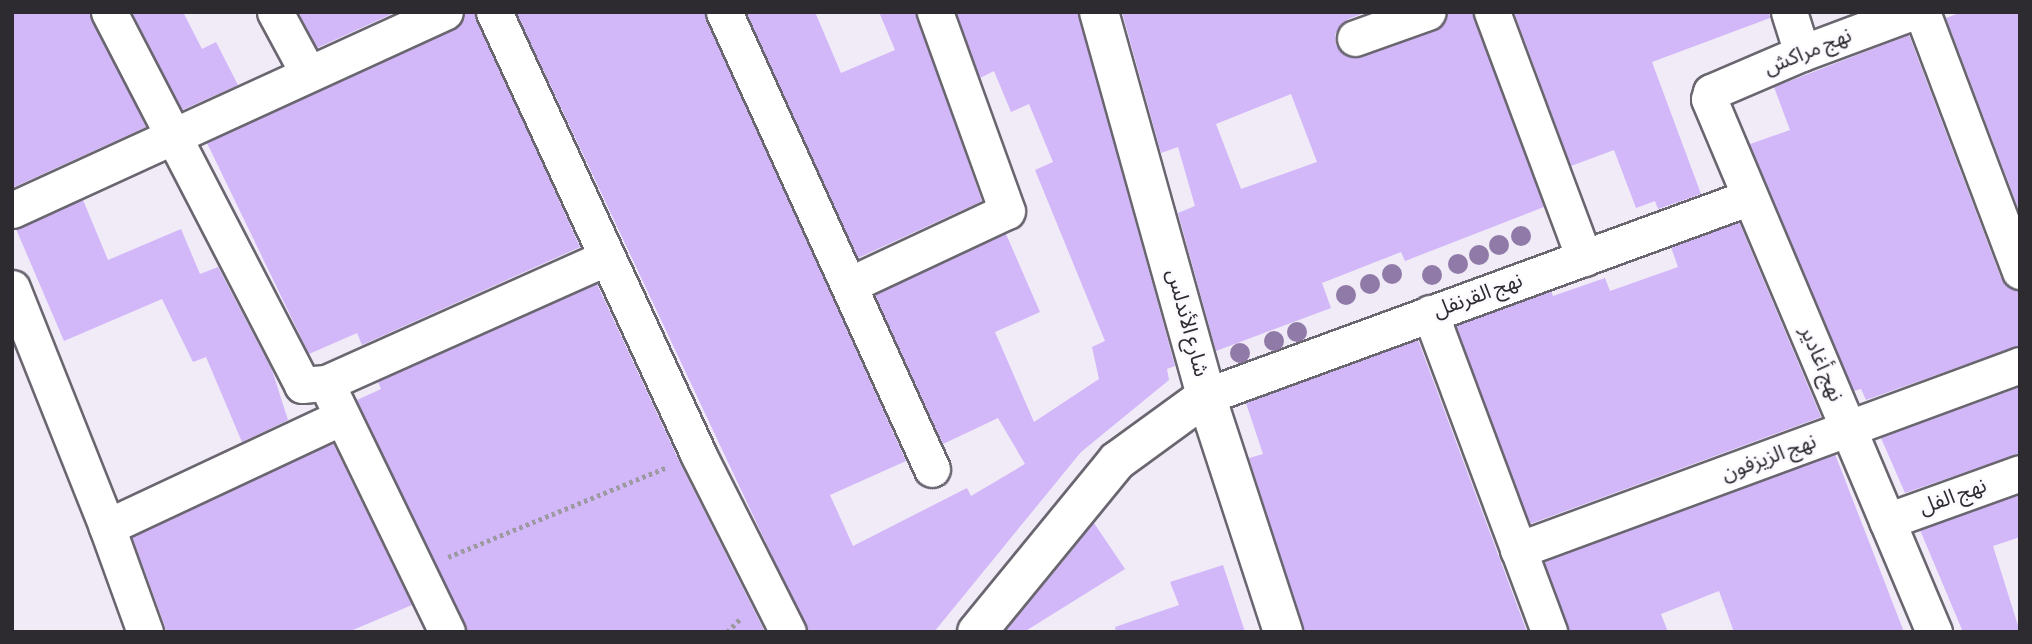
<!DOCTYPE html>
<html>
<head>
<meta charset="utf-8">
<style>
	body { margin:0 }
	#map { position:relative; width:2032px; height:644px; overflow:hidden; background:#f0ebf7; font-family:"Alegreya Sans","Noto Sans Arabic",sans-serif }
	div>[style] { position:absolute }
	.building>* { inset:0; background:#d2b7f9 }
	.path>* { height:4.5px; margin-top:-2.25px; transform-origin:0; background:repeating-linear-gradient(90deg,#9d99a1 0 3.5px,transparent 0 7px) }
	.roads { filter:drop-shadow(2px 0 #6a6670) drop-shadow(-2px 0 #6a6670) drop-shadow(0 2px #6a6670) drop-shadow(0 -2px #6a6670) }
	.minor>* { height:35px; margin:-17.5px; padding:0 17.5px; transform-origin:17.5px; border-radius:17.5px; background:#fff }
	.tertiary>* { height:38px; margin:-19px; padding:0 19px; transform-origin:19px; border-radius:19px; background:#fff }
	.trees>* { width:20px; height:20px; margin:-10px; border-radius:50%; background:#907aa8 }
	span { translate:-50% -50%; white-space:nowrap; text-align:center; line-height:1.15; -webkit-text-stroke:5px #fcfaff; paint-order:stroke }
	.street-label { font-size:21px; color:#2d2b2f }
	.frame { position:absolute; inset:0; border:14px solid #2d2b2f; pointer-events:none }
</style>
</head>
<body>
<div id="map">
	<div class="building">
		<div style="clip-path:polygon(12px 12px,89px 12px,146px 127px,12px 188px)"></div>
		<div style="clip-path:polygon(132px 12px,183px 12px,202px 49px,216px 42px,238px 85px,182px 110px)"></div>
		<div style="clip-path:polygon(298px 12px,396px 12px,317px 48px)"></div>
		<div style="clip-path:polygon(465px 12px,474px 12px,580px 247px,362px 345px,357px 333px,309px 354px,207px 143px,453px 30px)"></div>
		<div style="clip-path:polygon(516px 12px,704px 12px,906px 461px,830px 495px,853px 546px,967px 488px,971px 496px,1025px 464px,998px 418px,943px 444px,875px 295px,1006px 234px,1040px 312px,995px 332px,1034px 422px,1099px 379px,1092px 347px,1105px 341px,1035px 170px,1053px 162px,1029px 104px,1011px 112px,994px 71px,980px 78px,956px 12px,1078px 12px,1175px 366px,1167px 369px,1169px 380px,1081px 452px,934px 632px,808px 632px)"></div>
		<div style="clip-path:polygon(746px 12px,815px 12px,841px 73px,895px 50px,879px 12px,915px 12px,982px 201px,858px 258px)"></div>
		<div style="clip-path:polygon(evenodd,1122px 12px,1367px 12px,1348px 19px,1335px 34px,1336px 45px,1352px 58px,1435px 31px,1448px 12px,1472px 12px,1544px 207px,1405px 261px,1401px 252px,1322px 283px,1331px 308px,1216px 351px,1178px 213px,1195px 206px,1178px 147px,1161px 153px,1122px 12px,1291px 94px,1317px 162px,1241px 189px,1216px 124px,1291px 94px)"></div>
		<div style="clip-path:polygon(1514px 12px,1769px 12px,1770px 18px,1652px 62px,1701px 194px,1658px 209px,1655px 201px,1636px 208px,1614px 150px,1571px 166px)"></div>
		<div style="clip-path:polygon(1962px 12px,2020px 12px,2020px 213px,1946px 18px)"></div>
		<div style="clip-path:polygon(1909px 35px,2001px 278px,2020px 291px,2020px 345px,1866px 400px,1861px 389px,1854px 391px,1750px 144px,1790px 130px,1774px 87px)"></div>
		<div style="clip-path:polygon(83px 200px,108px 260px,181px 229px,200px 274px,218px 267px,272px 370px,288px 420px,242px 442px,206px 357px,193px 362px,162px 299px,64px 341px,16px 229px)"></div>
		<div style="clip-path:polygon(1739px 222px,1821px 417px,1530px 524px,1456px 326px,1551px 291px,1553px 296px,1605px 278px,1610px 291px,1678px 267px,1671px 247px)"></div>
		<div style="clip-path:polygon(597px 284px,680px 463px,765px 632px,467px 632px,357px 400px,381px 389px,378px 382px)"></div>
		<div style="clip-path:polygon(1418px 340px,1527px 632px,1304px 632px,1249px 458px,1263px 454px,1246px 403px)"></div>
		<div style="clip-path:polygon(2020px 387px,2020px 453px,1905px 493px,1881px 438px)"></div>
		<div style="clip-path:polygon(333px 443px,412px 605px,348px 632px,167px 632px,132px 537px)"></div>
		<div style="clip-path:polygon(1835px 454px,1904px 632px,1734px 632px,1719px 591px,1661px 614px,1668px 632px,1569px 632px,1544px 562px)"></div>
		<div style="clip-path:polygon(2020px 494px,2020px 537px,1993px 546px,2020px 632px,1963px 632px,1920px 530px)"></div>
		<div style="clip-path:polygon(1094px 523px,1125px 569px,1024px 632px,1005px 632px)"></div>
		<div style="clip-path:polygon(1223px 565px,1245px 632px,1116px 632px,1115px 627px,1179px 605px,1170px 582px)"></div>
	</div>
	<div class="path">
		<div style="left:448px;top:557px;width:237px;rotate:-22.3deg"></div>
		<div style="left:727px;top:632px;width:20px;rotate:-45deg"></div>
	</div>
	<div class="roads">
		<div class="minor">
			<div style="left:109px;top:12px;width:420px;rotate:62.6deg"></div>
			<div style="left:302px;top:385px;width:24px;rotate:-5deg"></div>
			<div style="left:326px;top:383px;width:307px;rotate:-24.1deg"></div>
			<div style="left:275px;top:12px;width:69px;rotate:61.6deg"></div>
			<div style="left:494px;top:12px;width:487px;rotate:65.2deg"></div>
			<div style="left:698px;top:454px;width:199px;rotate:63.2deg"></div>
			<div style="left:724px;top:12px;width:502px;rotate:65.53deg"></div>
			<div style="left:1492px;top:12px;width:263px;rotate:69.5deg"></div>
			<div style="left:1789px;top:12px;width:43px;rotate:72.4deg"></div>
			<div style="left:1912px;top:12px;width:117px;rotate:159.6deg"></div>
			<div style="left:1802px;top:53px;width:99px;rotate:156.8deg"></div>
			<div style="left:1711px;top:92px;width:7px;rotate:106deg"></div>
			<div style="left:1709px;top:99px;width:579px;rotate:67.11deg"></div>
			<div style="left:1922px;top:12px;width:277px;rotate:69.3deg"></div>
			<div style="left:1355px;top:38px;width:77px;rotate:-19.6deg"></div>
			<div style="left:12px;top:210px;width:476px;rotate:-24.6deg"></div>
			<div style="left:849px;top:285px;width:174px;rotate:-25.1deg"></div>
			<div style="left:1007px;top:211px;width:212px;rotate:-109.9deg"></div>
			<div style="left:12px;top:288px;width:257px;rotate:68.3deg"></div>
			<div style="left:1430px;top:313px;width:340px;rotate:69.5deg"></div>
			<div style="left:332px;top:395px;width:263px;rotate:64.1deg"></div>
			<div style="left:1206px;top:396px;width:579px;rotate:-20.09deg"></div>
			<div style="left:1887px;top:521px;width:141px;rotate:-19.8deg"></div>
			<div style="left:1518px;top:550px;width:535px;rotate:-20.23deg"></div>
			<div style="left:145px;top:632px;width:112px;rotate:-109.9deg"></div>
			<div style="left:107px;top:527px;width:259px;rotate:-25.1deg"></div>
		</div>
		<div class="tertiary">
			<div style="left:1099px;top:12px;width:399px;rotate:74.4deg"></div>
			<div style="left:1206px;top:396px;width:248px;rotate:71.9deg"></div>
			<div style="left:977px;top:632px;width:221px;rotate:-50.7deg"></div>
			<div style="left:1117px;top:461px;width:110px;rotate:-36.1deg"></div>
		</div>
	</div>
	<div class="trees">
		<div style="left:1521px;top:236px"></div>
		<div style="left:1499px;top:245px"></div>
		<div style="left:1479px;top:255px"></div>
		<div style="left:1458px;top:264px"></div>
		<div style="left:1392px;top:274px"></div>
		<div style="left:1432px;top:275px"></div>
		<div style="left:1370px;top:284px"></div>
		<div style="left:1346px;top:295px"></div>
		<div style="left:1297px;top:332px"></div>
		<div style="left:1274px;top:341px"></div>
		<div style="left:1240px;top:353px"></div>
	</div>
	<div class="street-label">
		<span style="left:1808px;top:52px;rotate:-22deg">نهج مراكش</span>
		<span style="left:1478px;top:296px;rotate:-20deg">نهج القرنفل</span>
		<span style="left:1187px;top:323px;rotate:75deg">شارع الأندلس</span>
		<span style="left:1821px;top:364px;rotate:67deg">نهج أغادير</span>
		<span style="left:1769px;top:458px;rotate:-20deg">نهج الزيزفون</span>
		<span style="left:1953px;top:497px;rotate:-20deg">نهج الفل</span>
	</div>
	<div class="frame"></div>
</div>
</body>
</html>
